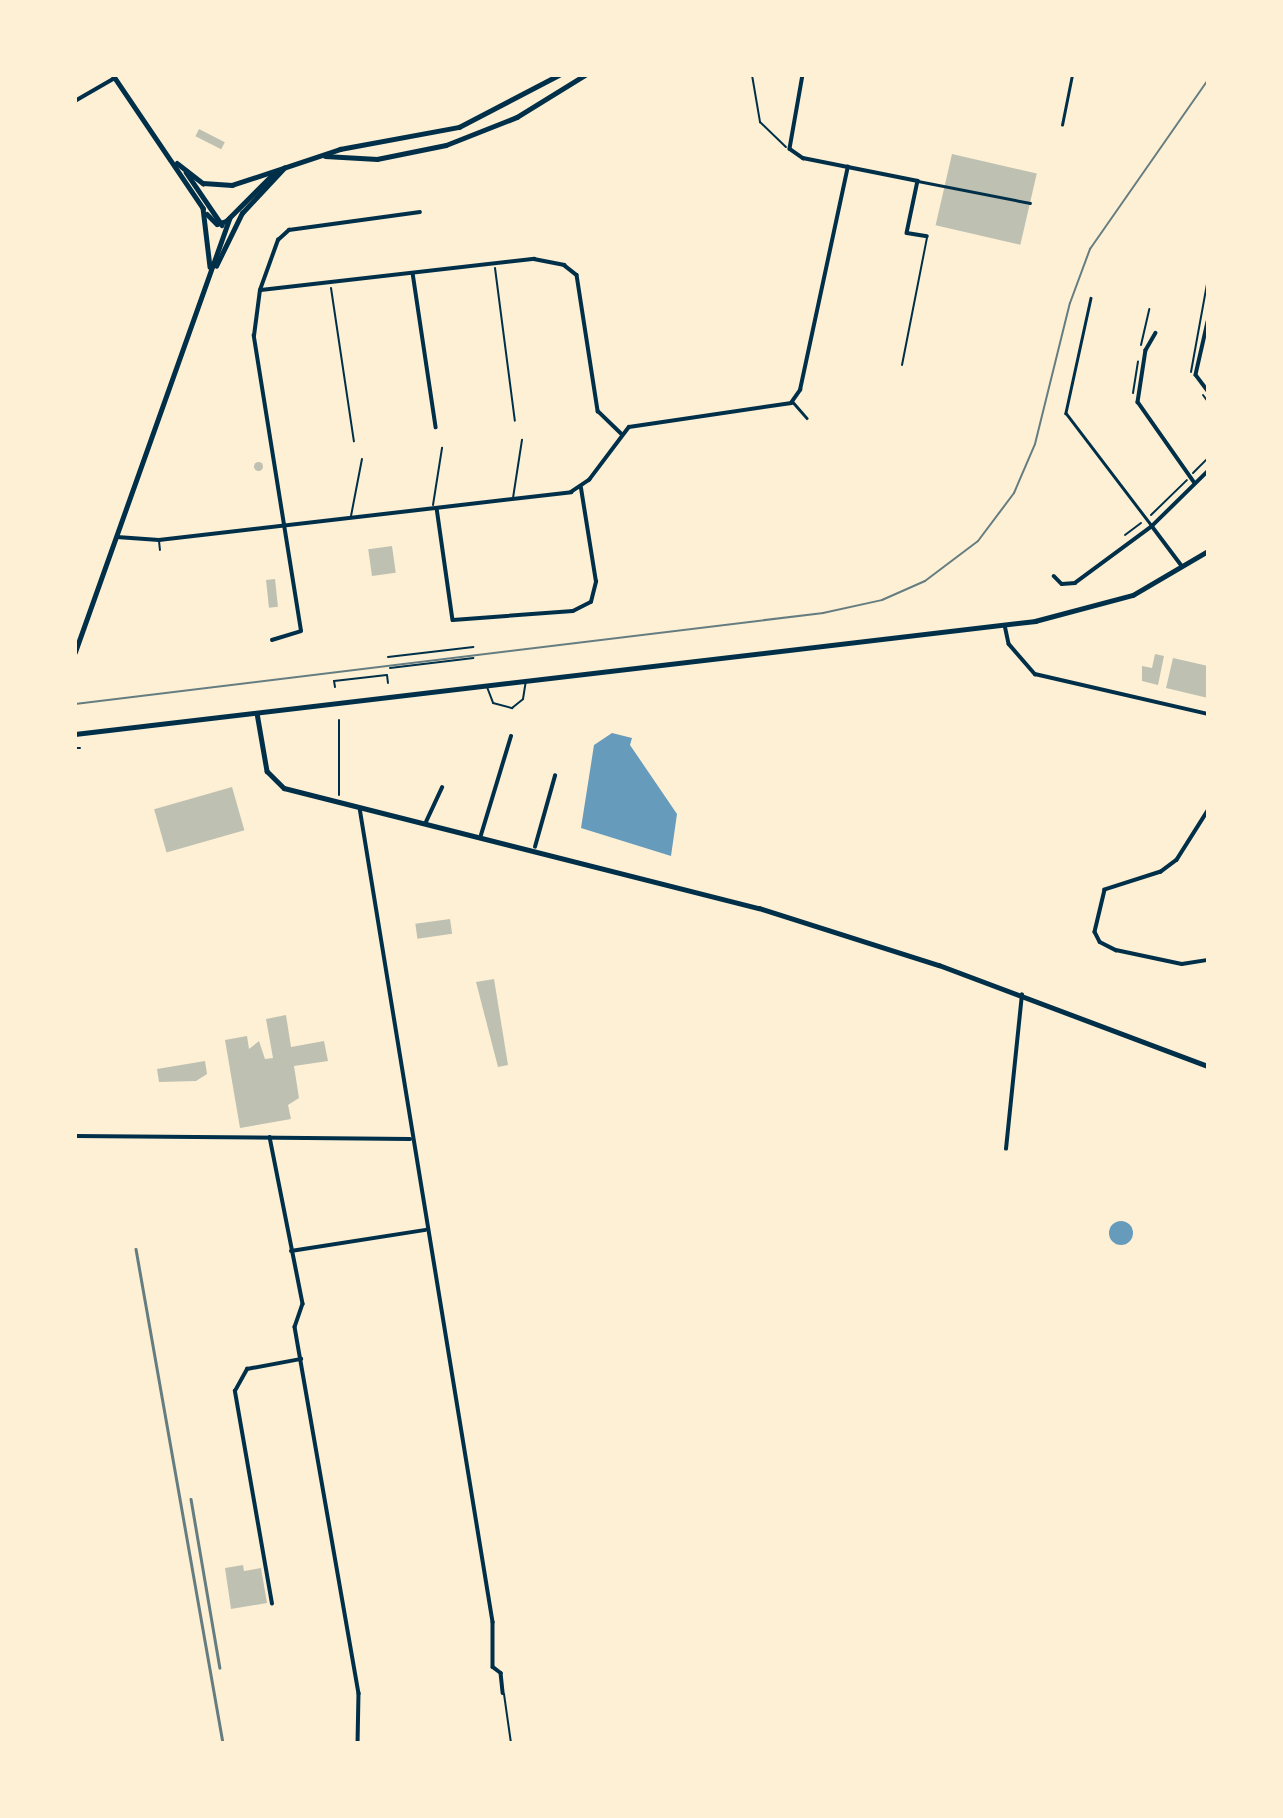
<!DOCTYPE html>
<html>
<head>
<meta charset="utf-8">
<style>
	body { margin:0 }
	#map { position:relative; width:1283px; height:1818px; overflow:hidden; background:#fdf0d5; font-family:Raleway,sans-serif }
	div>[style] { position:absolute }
	.water>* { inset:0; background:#669bbc }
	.round { border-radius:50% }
	.building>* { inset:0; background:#bec0b2; transform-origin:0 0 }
	.path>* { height:2px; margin:-1px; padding:0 1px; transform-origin:1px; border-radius:1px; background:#003049 }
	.service>* { height:2px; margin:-1px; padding:0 1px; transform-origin:1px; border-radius:1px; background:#003049 }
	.pedestrian>* { height:2.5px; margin:-1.25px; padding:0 1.25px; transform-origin:1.25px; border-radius:1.25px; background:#003049 }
	.minor>* { height:3.5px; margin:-1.75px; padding:0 1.75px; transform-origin:1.75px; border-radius:1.75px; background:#003049 }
	.tertiary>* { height:4.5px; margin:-2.25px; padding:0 2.25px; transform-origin:2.25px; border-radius:2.25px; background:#003049 }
	.secondary>* { height:4.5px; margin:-2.25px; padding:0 2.25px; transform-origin:2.25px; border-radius:2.25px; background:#003049 }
	.tram>* { height:2px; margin:-1px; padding:0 1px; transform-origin:1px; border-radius:1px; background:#657d81 }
	.rail>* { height:2.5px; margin:-1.25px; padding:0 1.25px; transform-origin:1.25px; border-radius:1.25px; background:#657d81 }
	span { translate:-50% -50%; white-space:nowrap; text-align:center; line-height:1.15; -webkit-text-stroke:5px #fdf0d5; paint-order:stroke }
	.frame { position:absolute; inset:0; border:77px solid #fdf0d5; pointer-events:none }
</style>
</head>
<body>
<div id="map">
	<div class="water">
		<div style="clip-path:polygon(612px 733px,632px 738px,630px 745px,677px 814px,671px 856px,581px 828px,594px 745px)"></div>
		<div class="round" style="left:1109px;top:1221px;width:24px;height:24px"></div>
	</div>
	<div class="building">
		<div style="left:199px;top:129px;width:29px;height:8px;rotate:27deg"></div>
		<div style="left:952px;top:154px;width:87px;height:73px;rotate:13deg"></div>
		<div class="round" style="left:253.5px;top:461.5px;width:9px;height:9px"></div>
		<div style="left:392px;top:546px;width:27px;height:24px;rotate:82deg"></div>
		<div style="left:275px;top:579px;width:28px;height:9px;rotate:84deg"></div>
		<div style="clip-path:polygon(1155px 654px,1164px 656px,1158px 685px,1142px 681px,1142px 666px,1152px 668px)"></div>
		<div style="clip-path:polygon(1173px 658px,1208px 666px,1208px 698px,1166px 688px)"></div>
		<div style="left:232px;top:787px;width:45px;height:81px;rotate:74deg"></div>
		<div style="left:450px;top:919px;width:15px;height:35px;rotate:82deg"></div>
		<div style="clip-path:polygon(494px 979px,508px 1065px,498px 1067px,476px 982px)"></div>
		<div style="clip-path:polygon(286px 1015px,291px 1047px,324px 1041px,328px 1061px,294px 1066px,299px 1098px,288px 1105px,291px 1119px,240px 1128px,225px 1040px,247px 1036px,249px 1049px,259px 1041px,265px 1059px,273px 1058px,266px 1019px)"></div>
		<div style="clip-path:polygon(205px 1061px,207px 1074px,196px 1081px,159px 1082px,157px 1069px)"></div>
		<div style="clip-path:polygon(243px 1565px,244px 1571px,261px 1568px,267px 1603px,231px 1609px,225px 1568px)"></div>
	</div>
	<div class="path">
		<div style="left:752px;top:75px;width:48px;rotate:80.3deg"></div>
		<div style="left:760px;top:122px;width:36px;rotate:44deg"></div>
		<div style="left:495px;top:268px;width:154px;rotate:82.6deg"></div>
		<div style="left:331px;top:288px;width:155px;rotate:81.5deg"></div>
		<div style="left:1141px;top:345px;width:37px;rotate:-77deg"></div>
		<div style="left:1191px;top:372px;width:89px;rotate:-79.7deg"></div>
		<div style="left:1133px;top:393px;width:32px;rotate:-81deg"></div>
		<div style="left:1203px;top:395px;width:9px;rotate:54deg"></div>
		<div style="left:1193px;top:473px;width:21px;rotate:-45deg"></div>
		<div style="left:1151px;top:515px;width:50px;rotate:-44.2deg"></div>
		<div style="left:1125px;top:535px;width:20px;rotate:-37deg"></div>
		<div style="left:388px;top:657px;width:86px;rotate:-6.7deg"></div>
		<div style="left:390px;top:668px;width:84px;rotate:-6.9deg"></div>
		<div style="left:335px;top:687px;width:6px;rotate:-99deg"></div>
		<div style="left:334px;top:681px;width:53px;rotate:-6.5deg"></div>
		<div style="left:387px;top:675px;width:8px;rotate:83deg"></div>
		<div style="left:75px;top:748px;width:5px"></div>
		<div style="left:339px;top:795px;width:75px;rotate:-90deg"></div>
	</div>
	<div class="service">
		<div style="left:902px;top:365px;width:130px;rotate:-78.9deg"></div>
		<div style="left:513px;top:498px;width:59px;rotate:-81.2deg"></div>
		<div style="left:433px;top:505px;width:58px;rotate:-81deg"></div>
		<div style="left:351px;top:516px;width:58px;rotate:-79.1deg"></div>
		<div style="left:159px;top:541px;width:9px;rotate:84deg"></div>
		<div style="left:487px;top:687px;width:17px;rotate:69deg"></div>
		<div style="left:493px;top:703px;width:20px;rotate:15deg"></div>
		<div style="left:512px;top:708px;width:14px;rotate:-39deg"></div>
		<div style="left:523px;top:699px;width:18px;rotate:-81deg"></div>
		<div style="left:504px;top:1694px;width:49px;rotate:81.9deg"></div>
	</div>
	<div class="pedestrian">
		<div style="left:1062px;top:125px;width:51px;rotate:-78.7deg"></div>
		<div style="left:918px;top:181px;width:114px;rotate:11.1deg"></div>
		<div style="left:1091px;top:298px;width:118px;rotate:102.3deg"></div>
		<div style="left:1066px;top:413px;width:142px;rotate:52.7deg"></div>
		<div style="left:793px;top:402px;width:21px;rotate:49deg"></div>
	</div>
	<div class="minor">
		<div style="left:803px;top:75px;width:75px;rotate:100deg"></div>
		<div style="left:790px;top:149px;width:16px;rotate:35deg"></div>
		<div style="left:803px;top:158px;width:117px;rotate:11.3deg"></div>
		<div style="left:918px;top:181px;width:53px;rotate:101.9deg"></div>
		<div style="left:907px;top:233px;width:20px;rotate:9deg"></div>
		<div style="left:75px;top:101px;width:46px;rotate:-29.9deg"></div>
		<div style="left:413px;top:273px;width:156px;rotate:81.5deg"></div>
		<div style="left:261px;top:290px;width:275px;rotate:-6.5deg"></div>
		<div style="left:534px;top:259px;width:31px;rotate:11deg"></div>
		<div style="left:564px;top:265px;width:16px;rotate:38deg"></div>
		<div style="left:577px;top:275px;width:138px;rotate:81.2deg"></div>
		<div style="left:598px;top:411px;width:32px;rotate:44deg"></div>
		<div style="left:1208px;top:322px;width:54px;rotate:102.8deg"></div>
		<div style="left:1196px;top:375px;width:20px;rotate:53deg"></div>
		<div style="left:1156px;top:333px;width:20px;rotate:120deg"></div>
		<div style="left:1146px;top:350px;width:53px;rotate:98.7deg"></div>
		<div style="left:1138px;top:402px;width:99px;rotate:54.9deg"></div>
		<div style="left:437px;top:508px;width:113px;rotate:81.9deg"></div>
		<div style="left:453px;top:620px;width:120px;rotate:-4.3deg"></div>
		<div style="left:573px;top:611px;width:20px;rotate:-27deg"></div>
		<div style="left:591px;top:602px;width:21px;rotate:-76deg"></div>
		<div style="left:596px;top:582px;width:95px;rotate:-99.1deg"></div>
		<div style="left:1152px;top:526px;width:50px;rotate:53.1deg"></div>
		<div style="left:117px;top:537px;width:42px;rotate:4.1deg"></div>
		<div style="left:159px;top:540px;width:415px;rotate:-6.6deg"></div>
		<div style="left:571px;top:492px;width:22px;rotate:-34deg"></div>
		<div style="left:589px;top:480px;width:66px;rotate:-53deg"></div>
		<div style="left:629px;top:427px;width:164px;rotate:-8.4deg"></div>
		<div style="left:791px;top:403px;width:16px;rotate:-55deg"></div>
		<div style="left:800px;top:390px;width:228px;rotate:-77.9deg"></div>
		<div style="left:1054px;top:576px;width:11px;rotate:45deg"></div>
		<div style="left:1062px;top:584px;width:13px;rotate:-4deg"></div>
		<div style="left:1075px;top:583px;width:96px;rotate:-36.5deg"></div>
		<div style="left:1152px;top:526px;width:78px;rotate:-44.5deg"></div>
		<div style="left:1005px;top:625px;width:19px;rotate:78deg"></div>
		<div style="left:1009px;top:644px;width:40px;rotate:49deg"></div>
		<div style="left:1035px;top:674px;width:178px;rotate:13deg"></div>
		<div style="left:272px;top:640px;width:30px;rotate:-17deg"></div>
		<div style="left:301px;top:631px;width:299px;rotate:-99.1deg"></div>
		<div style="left:254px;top:336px;width:46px;rotate:-82.6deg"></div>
		<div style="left:260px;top:290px;width:53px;rotate:-70.2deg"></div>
		<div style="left:278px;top:240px;width:15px;rotate:-42deg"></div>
		<div style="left:289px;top:230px;width:132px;rotate:-7.8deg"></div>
		<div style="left:360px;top:808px;width:825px;rotate:80.72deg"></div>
		<div style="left:493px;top:1622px;width:45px;rotate:90deg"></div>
		<div style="left:493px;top:1667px;width:10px;rotate:37deg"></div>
		<div style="left:501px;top:1673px;width:20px;rotate:84deg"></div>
		<div style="left:1208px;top:811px;width:58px;rotate:122.3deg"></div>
		<div style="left:1177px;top:860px;width:20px;rotate:143deg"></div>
		<div style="left:1161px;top:872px;width:59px;rotate:162.2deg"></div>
		<div style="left:1105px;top:890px;width:43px;rotate:103.4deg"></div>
		<div style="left:1095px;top:932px;width:11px;rotate:63deg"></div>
		<div style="left:1100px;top:942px;width:18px;rotate:27deg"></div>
		<div style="left:1116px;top:950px;width:67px;rotate:12deg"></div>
		<div style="left:1182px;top:964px;width:26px;rotate:-9deg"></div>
		<div style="left:426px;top:822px;width:38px;rotate:-65deg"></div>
		<div style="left:481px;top:835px;width:103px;rotate:-73.1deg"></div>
		<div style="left:535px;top:847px;width:74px;rotate:-74.3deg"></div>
		<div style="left:75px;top:1136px;width:335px;rotate:0.5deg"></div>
		<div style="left:270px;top:1137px;width:170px;rotate:78.8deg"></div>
		<div style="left:303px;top:1304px;width:24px;rotate:109deg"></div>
		<div style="left:295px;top:1327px;width:372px;rotate:80.1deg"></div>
		<div style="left:359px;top:1693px;width:50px;rotate:91.1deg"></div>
		<div style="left:1006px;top:1149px;width:155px;rotate:-84.1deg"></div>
		<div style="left:291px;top:1251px;width:136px;rotate:-8.9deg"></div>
		<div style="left:272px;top:1604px;width:216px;rotate:-99.9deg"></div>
		<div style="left:235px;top:1391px;width:25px;rotate:-61deg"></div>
		<div style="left:247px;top:1369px;width:55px;rotate:-10.5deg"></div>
	</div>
	<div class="tertiary">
		<div style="left:257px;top:713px;width:59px;rotate:80.2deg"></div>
		<div style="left:267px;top:771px;width:24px;rotate:45deg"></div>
		<div style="left:284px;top:788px;width:490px;rotate:14.2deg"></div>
		<div style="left:759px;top:908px;width:189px;rotate:17.6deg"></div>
		<div style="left:939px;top:965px;width:287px;rotate:20.6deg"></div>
		<div style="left:75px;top:734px;width:967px;rotate:-6.71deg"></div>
		<div style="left:1035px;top:621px;width:101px;rotate:-14.9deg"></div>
		<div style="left:1133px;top:595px;width:87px;rotate:-30.4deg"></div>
	</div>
	<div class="secondary">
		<div style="left:113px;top:75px;width:161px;rotate:55.9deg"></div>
		<div style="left:203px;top:208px;width:59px;rotate:83.2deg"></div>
		<div style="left:325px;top:156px;width:52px;rotate:3.3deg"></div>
		<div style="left:377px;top:159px;width:70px;rotate:-11.5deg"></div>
		<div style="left:446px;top:145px;width:76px;rotate:-21.5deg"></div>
		<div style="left:517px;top:117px;width:80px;rotate:-31.7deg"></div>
		<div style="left:177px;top:163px;width:33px;rotate:38deg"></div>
		<div style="left:203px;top:183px;width:29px;rotate:4deg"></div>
		<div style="left:232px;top:185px;width:114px;rotate:-18.4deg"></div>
		<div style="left:340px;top:149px;width:121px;rotate:-10.5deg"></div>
		<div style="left:459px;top:127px;width:113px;rotate:-27.5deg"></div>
		<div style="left:186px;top:172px;width:64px;rotate:55.8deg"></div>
		<div style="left:207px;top:214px;width:14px;rotate:45deg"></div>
		<div style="left:217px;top:224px;width:9px;rotate:-18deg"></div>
		<div style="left:226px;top:221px;width:68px;rotate:-45deg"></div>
		<div style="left:216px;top:266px;width:59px;rotate:-63.9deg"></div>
		<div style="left:242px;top:213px;width:62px;rotate:-47deg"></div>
		<div style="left:75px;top:652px;width:460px;rotate:-70.4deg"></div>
	</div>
	<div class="tram">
		<div style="left:75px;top:704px;width:754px;rotate:-6.94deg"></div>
		<div style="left:823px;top:613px;width:60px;rotate:-12.4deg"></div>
		<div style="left:882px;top:600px;width:47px;rotate:-23.8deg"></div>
		<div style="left:925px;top:581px;width:66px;rotate:-37deg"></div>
		<div style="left:978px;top:541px;width:60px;rotate:-53.1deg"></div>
		<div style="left:1014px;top:493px;width:53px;rotate:-66.8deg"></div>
		<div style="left:1035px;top:444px;width:145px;rotate:-76.1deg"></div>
		<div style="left:1070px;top:303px;width:58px;rotate:-69.7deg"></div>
		<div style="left:1090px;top:249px;width:206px;rotate:-55.1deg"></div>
	</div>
	<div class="rail">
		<div style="left:136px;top:1249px;width:502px;rotate:80.01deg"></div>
		<div style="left:191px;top:1499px;width:171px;rotate:80.3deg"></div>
	</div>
	<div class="frame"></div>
</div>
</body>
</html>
